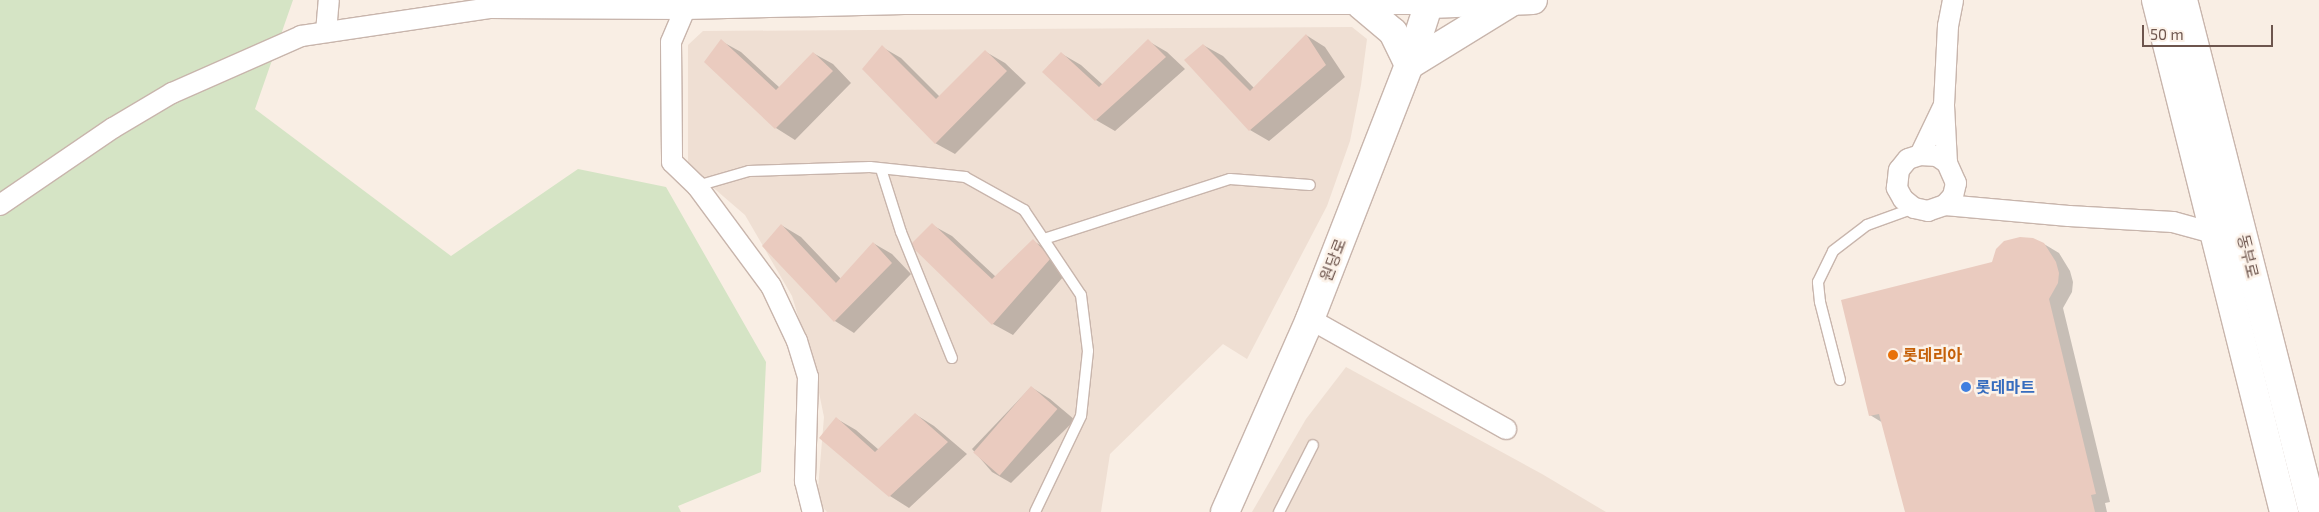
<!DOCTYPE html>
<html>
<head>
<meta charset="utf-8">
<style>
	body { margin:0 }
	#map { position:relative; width:2319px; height:512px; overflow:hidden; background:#f9eee4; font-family:"Exo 2","Noto Sans KR",sans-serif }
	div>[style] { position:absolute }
	.residential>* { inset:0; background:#efdfd3 }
	.green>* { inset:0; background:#d5e4c5 }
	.shadow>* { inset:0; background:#0003 }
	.building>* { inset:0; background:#eacbbf; transform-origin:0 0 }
	.roads { filter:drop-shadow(1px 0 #c8b5ac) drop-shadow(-1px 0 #c8b5ac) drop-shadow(0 1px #c8b5ac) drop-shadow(0 -1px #c8b5ac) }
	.lane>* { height:10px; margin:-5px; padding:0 5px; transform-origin:5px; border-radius:5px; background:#fff }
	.street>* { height:20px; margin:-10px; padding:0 10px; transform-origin:10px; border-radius:10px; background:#fff }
	.secondary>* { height:28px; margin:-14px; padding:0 14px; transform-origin:14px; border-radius:14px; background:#fff }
	.dots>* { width:14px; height:14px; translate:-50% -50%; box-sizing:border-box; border:2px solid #fcf2e9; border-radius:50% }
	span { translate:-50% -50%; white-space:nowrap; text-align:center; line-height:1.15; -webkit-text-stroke:5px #fcf2e9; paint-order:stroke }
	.street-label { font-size:16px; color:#6d554d }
	.food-label { font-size:16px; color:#c56008; font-weight:700 }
	.left { translate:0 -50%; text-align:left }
	.shop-label { font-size:16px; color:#366cbe; font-weight:700 }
	.scale { position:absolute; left:2142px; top:25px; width:131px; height:22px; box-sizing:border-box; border:2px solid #6d554d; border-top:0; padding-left:6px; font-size:15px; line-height:18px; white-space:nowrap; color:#6d554d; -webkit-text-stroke:4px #fcf2e9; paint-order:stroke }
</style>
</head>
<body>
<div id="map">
	<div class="residential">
		<div style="clip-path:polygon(1352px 27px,1367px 39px,1361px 85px,1350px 141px,1327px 206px,1247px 359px,1223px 344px,1110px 454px,1101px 512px,827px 512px,817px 501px,824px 417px,815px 373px,792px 296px,745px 215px,688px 166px,688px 45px,703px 31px)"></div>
		<div style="clip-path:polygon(1346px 367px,1542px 474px,1606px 512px,1252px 512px,1306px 419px)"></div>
	</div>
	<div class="green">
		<div style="clip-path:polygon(0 0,293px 0,255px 109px,451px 256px,578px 169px,666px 187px,766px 362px,761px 472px,678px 506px,681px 512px,0 512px)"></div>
	</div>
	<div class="shadow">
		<div style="clip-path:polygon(1306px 35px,1325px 47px,1345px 77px,1269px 141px,1250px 130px,1203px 45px,1223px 56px,1254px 88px)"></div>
		<div style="clip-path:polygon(721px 41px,741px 52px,780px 88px,813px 53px,833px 64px,851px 83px,795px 140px,776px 128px,705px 62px)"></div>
		<div style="clip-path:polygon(1148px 41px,1167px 52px,1185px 69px,1115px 131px,1096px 120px,1062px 54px,1081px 65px,1103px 85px)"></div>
		<div style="clip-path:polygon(882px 47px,901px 58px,940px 97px,986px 52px,1005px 63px,1026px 83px,955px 154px,935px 143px)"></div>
		<div style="clip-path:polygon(781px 225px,801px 237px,841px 279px,873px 243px,892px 254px,911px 274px,854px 333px,835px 321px,764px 246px)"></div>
		<div style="clip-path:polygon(932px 225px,952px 236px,996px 277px,1033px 241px,1052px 252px,1070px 269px,1013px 335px,993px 324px)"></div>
		<div style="clip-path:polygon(2044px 244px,2059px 253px,2070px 271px,2073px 282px,2072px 292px,2063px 308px,2110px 502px,2105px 503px,2107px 512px,1906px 512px,1883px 423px,1870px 415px,1993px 263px)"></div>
		<div style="clip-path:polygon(1031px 387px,1050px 399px,1075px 420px,1011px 483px,992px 472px,972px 449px)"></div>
		<div style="clip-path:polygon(915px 414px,934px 426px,967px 454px,909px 508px,890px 496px,821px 438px,837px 419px,856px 430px,879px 450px)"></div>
	</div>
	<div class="building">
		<div style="clip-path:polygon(1306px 34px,1326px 65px,1249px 131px,1184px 60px,1203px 44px,1250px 91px)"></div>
		<div style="clip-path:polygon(721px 39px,776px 90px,813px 52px,833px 71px,775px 129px,704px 62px)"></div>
		<div style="clip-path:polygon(1148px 39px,1166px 57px,1095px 121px,1042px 72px,1061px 52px,1099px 87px)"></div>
		<div style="clip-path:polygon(882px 45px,936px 99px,985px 50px,1007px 71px,935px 144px,862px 69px)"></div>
		<div style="clip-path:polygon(932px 223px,992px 279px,1033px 239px,1051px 258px,992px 325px,910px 245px)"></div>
		<div style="clip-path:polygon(781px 224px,836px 283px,873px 242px,892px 263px,834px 322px,762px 246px)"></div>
		<div style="clip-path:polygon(2020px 237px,2033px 238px,2044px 243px,2056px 262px,2059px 273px,2058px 283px,2049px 299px,2096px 494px,2091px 495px,2095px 512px,1905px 512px,1879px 414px,1869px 416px,1841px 300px,1992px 262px,1996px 249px,2004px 241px)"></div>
		<div style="left:1031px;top:386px;width:35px;height:88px;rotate:41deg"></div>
		<div style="clip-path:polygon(915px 413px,948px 442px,889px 497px,819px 438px,836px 417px,875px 452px)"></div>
	</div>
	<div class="roads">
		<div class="lane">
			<div style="left:881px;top:169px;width:66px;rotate:72.4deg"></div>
			<div style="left:901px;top:232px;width:136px;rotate:68deg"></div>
			<div style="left:697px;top:186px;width:54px;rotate:-16.1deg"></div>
			<div style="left:749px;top:171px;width:121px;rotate:-1.9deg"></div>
			<div style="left:870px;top:167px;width:96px;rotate:6deg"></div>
			<div style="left:965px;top:177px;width:68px;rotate:29.2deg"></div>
			<div style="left:1024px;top:210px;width:102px;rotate:56.2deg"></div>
			<div style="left:1081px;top:295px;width:56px;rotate:82.9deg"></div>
			<div style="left:1088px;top:351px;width:65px;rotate:96.1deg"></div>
			<div style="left:1081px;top:416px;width:106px;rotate:115.6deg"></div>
			<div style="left:1044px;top:239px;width:195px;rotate:-17.9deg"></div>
			<div style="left:1230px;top:179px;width:80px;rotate:4.3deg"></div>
			<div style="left:1840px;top:380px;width:81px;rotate:-104.4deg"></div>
			<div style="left:1820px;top:302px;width:20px;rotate:-96deg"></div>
			<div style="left:1818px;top:282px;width:34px;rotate:-64deg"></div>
			<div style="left:1833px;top:251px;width:43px;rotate:-37.4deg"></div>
			<div style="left:1867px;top:225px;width:50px;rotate:-19.9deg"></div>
			<div style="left:1279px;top:512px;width:75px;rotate:-63.1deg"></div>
		</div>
		<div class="street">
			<div style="left:685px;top:9px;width:36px;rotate:113deg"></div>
			<div style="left:671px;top:42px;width:120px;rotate:89.5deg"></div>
			<div style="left:672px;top:162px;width:35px;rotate:44deg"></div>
			<div style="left:697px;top:186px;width:124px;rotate:53.5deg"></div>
			<div style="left:771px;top:286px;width:61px;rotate:64.7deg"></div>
			<div style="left:797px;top:341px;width:38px;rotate:73deg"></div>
			<div style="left:808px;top:377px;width:104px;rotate:91.7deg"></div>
			<div style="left:805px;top:481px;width:32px;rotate:76deg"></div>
			<div style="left:326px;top:32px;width:32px;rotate:-85deg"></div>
			<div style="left:1920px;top:155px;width:17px;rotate:3deg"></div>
			<div style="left:1937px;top:156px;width:12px;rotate:35deg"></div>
			<div style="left:1947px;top:163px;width:22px;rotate:66deg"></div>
			<div style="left:1956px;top:183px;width:13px;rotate:103deg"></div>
			<div style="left:1953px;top:196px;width:12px;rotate:132deg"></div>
			<div style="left:1945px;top:205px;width:18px;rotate:161deg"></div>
			<div style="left:1928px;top:211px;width:14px;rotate:-168deg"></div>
			<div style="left:1914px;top:208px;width:14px;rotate:-141deg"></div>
			<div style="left:1903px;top:199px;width:13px;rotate:-119deg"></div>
			<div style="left:1897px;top:188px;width:18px;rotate:-84deg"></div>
			<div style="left:1899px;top:170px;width:14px;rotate:-51deg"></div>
			<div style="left:1908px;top:159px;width:13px;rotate:-18deg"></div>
			<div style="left:1920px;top:155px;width:53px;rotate:-64.4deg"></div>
			<div style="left:1947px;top:163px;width:58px;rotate:-93deg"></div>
			<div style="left:1944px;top:105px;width:79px;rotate:-87.1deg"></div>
			<div style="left:1948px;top:26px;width:26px;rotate:-79deg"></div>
			<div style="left:0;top:205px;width:137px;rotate:-34.3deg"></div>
			<div style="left:113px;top:128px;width:69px;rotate:-30.7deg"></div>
			<div style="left:172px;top:93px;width:141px;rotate:-23.8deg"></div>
			<div style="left:301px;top:36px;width:192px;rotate:-8.4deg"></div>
			<div style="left:491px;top:8px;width:194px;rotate:0.3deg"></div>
			<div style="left:685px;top:9px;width:219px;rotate:-1.3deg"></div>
			<div style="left:904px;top:4px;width:526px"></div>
			<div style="left:1945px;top:205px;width:124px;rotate:5.1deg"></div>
			<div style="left:2069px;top:216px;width:104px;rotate:3.3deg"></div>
			<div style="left:2173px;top:222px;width:41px;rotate:15.4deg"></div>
			<div style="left:1310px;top:319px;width:225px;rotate:29.3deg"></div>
		</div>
		<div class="secondary">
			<div style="left:2156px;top:0;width:528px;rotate:75.96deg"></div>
			<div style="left:2183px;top:0;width:528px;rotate:75.75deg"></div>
			<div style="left:1430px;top:4px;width:103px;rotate:-2.2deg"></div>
			<div style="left:1361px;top:5px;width:42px;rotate:40.2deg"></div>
			<div style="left:1393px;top:32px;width:37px;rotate:64deg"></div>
			<div style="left:1409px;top:65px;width:122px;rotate:-31.6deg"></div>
			<div style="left:1513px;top:1px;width:3px;rotate:-162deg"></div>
			<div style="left:1225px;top:512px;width:211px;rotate:-66.2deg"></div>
			<div style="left:1310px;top:319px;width:273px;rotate:-68.7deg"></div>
			<div style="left:1409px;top:65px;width:68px;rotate:-72.1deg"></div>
		</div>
	</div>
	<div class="dots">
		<div style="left:1893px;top:355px;background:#e8710a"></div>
		<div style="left:1966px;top:387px;background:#3f7fe0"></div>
	</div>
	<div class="street-label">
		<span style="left:2248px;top:256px;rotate:76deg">동부로</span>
		<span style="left:1333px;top:260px;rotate:-69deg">원당로</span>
	</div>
	<div class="food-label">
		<span class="left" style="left:1903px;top:355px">롯데리아</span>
	</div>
	<div class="shop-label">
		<span class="left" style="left:1976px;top:387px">롯데마트</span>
	</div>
	<div class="scale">50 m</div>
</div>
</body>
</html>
